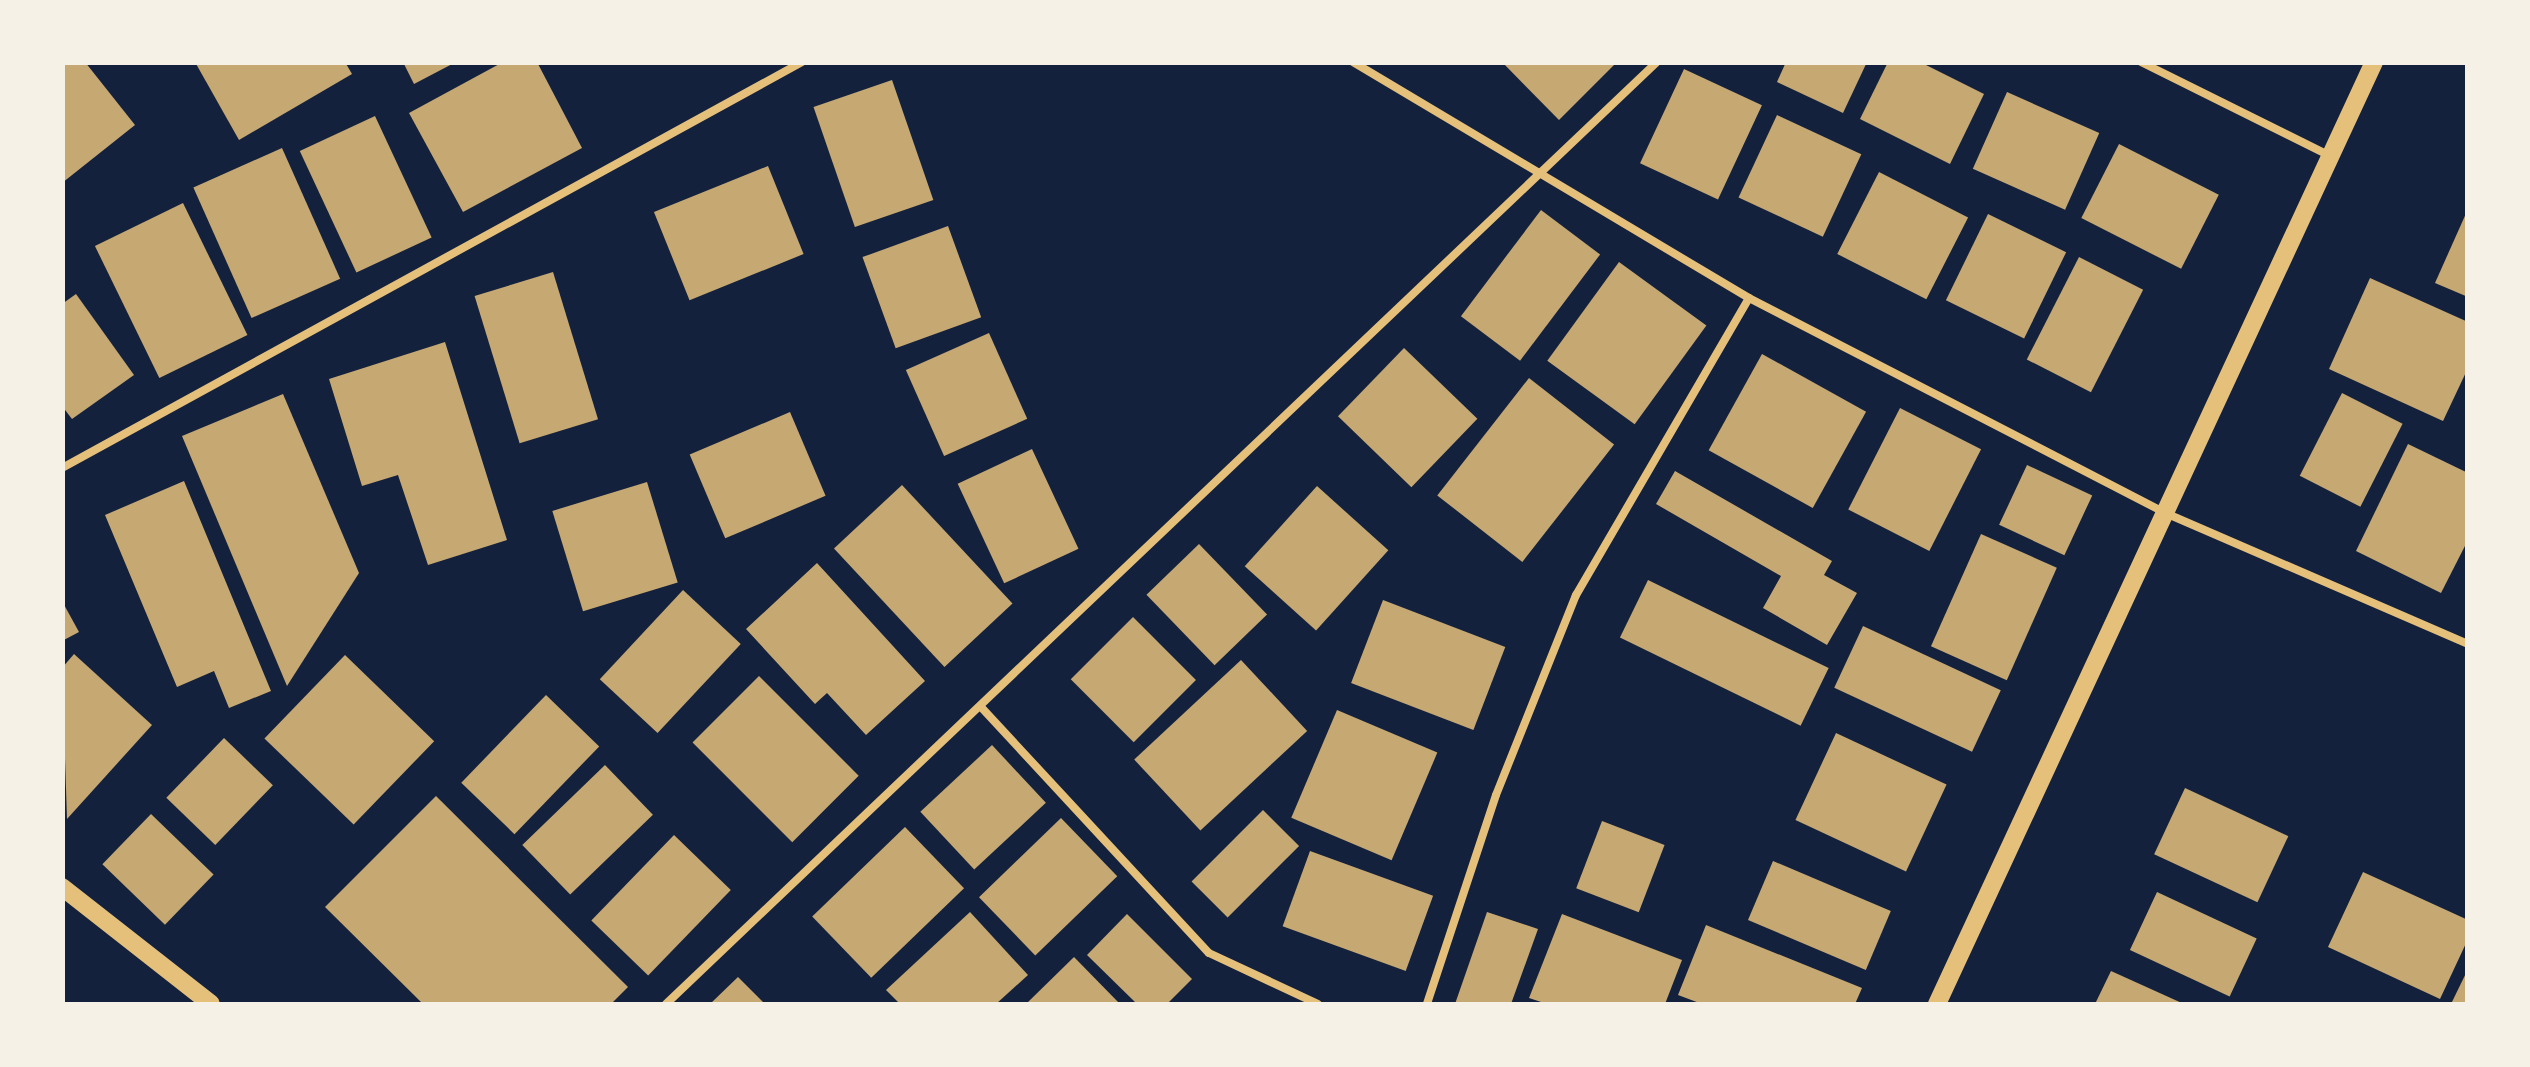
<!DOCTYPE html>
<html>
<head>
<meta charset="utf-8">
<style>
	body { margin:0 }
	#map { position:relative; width:2530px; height:1067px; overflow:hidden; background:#14213d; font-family:"IBM Plex Sans",sans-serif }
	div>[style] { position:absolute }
	.building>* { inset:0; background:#c6a872; transform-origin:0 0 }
	.service>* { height:8px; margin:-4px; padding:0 4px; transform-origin:4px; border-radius:4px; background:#e5c07b }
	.tertiary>* { height:18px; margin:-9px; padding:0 9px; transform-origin:9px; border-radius:9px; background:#e5c07b }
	span { translate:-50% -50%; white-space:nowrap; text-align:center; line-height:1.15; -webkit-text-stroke:8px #f6f1e7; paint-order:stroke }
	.frame { position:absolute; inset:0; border:65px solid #f6f1e7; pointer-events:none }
</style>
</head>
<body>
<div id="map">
	<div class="building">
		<div style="clip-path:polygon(62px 62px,85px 62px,135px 125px,62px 183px)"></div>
		<div style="clip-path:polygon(195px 62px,345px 62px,352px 74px,239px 140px)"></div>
		<div style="clip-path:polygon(403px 62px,456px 62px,414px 84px)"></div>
		<div style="clip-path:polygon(503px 62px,537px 62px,582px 148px,463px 212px,409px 113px)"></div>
		<div style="clip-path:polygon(1502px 62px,1617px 62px,1559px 120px)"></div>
		<div style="clip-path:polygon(1786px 62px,1867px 62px,1843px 113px,1777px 82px)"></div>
		<div style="clip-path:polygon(1888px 62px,1920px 62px,1984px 94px,1950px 164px,1860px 119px)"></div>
		<div style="left:1684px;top:69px;width:86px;height:104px;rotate:25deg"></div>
		<div style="left:892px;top:80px;width:127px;height:83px;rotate:71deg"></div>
		<div style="left:2007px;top:92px;width:101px;height:84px;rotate:24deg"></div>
		<div style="left:1777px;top:115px;width:93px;height:91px;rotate:25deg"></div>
		<div style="left:375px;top:116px;width:134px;height:83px;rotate:65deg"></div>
		<div style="left:2119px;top:144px;width:112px;height:83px;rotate:27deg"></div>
		<div style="left:282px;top:148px;width:143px;height:97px;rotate:66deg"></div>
		<div style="left:768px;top:166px;width:95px;height:123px;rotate:68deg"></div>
		<div style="left:1879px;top:172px;width:100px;height:92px;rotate:27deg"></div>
		<div style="left:183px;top:203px;width:147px;height:98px;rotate:64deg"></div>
		<div style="clip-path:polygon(2468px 209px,2468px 297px,2435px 283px)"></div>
		<div style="left:1541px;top:210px;width:74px;height:133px;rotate:37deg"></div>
		<div style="left:1988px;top:214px;width:87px;height:96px;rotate:26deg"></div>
		<div style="left:948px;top:226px;width:97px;height:91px;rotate:70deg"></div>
		<div style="left:2079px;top:257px;width:72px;height:115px;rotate:27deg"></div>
		<div style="left:1619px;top:262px;width:108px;height:122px;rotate:36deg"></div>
		<div style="left:553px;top:272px;width:154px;height:82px;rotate:73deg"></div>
		<div style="clip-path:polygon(2370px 278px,2468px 322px,2468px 368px,2443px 421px,2329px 369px)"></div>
		<div style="clip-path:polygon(76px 294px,134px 375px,72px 419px,62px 406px,62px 304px)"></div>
		<div style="left:989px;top:333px;width:94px;height:91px;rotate:66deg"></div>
		<div style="clip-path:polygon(445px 342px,507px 540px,428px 565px,398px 475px,362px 486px,329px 379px)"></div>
		<div style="left:1404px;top:348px;width:102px;height:95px;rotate:44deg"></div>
		<div style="left:1762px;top:354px;width:119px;height:110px;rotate:29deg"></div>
		<div style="left:1529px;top:378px;width:108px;height:149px;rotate:38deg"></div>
		<div style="left:2342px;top:393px;width:68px;height:93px;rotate:27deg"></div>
		<div style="clip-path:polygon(283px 394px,359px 573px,287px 686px,182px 436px)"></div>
		<div style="left:1900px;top:408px;width:91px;height:114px;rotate:27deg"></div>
		<div style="left:790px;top:412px;width:91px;height:109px;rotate:67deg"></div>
		<div style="clip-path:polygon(2408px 444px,2468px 473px,2468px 540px,2441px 593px,2356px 551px)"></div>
		<div style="left:1032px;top:449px;width:110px;height:82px;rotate:65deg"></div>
		<div style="left:2027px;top:465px;width:72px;height:66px;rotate:25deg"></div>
		<div style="clip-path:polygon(1675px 471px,1832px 561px,1824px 575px,1857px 593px,1827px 645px,1763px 608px,1781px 576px,1656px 504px)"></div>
		<div style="clip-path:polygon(184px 481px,271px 691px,229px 708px,214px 671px,177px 687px,105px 515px)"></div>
		<div style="left:647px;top:482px;width:105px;height:99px;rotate:73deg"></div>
		<div style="left:902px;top:485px;width:162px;height:93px;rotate:47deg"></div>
		<div style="left:1317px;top:486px;width:96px;height:108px;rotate:42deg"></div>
		<div style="left:1981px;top:534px;width:83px;height:123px;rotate:24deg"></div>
		<div style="left:1199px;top:544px;width:98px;height:73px;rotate:46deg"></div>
		<div style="clip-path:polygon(817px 563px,925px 681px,866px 735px,827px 693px,815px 704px,746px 629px)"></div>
		<div style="left:1648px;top:580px;width:201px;height:64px;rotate:26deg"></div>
		<div style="left:683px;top:590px;width:79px;height:122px;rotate:43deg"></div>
		<div style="left:1383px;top:600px;width:131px;height:89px;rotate:21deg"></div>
		<div style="clip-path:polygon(62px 601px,79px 632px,62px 641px)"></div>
		<div style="left:1133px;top:617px;width:89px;height:88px;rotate:45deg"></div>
		<div style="left:1863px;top:626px;width:152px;height:68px;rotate:25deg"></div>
		<div style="clip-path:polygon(74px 654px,152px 725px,67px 819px,62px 668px)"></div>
		<div style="left:345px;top:655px;width:124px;height:116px;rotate:44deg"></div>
		<div style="left:1241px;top:660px;width:97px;height:146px;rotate:47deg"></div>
		<div style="left:759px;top:676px;width:141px;height:94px;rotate:45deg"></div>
		<div style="left:546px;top:695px;width:74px;height:122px;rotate:44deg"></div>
		<div style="left:1337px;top:710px;width:109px;height:117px;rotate:23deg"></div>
		<div style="left:1836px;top:733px;width:122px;height:96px;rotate:25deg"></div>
		<div style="left:224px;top:738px;width:68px;height:83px;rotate:44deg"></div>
		<div style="left:992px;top:745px;width:79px;height:98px;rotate:47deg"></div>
		<div style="left:605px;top:765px;width:69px;height:115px;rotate:46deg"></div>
		<div style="left:2185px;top:788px;width:114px;height:73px;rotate:25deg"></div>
		<div style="clip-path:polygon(436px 796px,628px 987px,611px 1004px,423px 1004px,325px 907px)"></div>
		<div style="left:1263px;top:810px;width:51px;height:101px;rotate:45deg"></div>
		<div style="left:151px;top:814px;width:87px;height:70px;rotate:44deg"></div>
		<div style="left:1061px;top:818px;width:81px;height:114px;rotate:46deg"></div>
		<div style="left:1602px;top:821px;width:67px;height:72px;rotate:21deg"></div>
		<div style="left:905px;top:827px;width:85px;height:129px;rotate:46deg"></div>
		<div style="left:674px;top:835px;width:79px;height:119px;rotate:44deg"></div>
		<div style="left:1310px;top:851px;width:131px;height:80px;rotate:20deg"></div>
		<div style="left:1773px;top:861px;width:128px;height:64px;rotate:23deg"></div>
		<div style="clip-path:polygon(2363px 872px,2468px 920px,2468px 939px,2440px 999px,2328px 947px)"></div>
		<div style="left:2157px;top:892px;width:110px;height:64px;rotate:25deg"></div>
		<div style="clip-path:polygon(970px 912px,1028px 975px,996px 1004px,900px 1004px,886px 990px)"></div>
		<div style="clip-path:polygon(1487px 912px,1538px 929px,1511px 1004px,1455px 1004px)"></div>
		<div style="clip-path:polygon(1127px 914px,1192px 979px,1167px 1004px,1137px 1004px,1087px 955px)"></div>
		<div style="clip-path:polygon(1562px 914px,1682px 960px,1665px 1004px,1547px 1004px,1529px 998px)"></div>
		<div style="clip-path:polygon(1706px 925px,1862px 988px,1855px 1004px,1702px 1004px,1678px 995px)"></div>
		<div style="clip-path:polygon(1074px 957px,1120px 1004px,1026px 1004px)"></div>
		<div style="clip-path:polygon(2468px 969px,2468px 1004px,2451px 1004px)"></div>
		<div style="clip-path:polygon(2111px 971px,2184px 1004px,2095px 1004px)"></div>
		<div style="clip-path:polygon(738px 977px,765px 1004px,710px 1004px)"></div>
	</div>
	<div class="service">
		<div style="left:1353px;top:62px;width:461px;rotate:30.8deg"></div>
		<div style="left:1749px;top:298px;width:344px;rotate:120.2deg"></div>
		<div style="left:1576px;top:595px;width:215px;rotate:111.8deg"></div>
		<div style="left:1496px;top:795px;width:220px;rotate:108.3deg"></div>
		<div style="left:2141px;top:62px;width:211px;rotate:26.4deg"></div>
		<div style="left:1749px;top:298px;width:466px;rotate:27.3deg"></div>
		<div style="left:2163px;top:512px;width:332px;rotate:23.4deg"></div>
		<div style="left:62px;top:468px;width:844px;rotate:-28.75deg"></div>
		<div style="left:981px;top:707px;width:335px;rotate:47.2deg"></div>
		<div style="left:1209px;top:953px;width:120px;rotate:25.1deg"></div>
		<div style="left:666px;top:1004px;width:1367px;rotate:-43.55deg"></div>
	</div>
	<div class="tertiary">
		<div style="left:62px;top:887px;width:189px;rotate:38.1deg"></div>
		<div style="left:1937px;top:1004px;width:1038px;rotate:-65.11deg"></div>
	</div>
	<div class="frame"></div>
</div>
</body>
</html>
